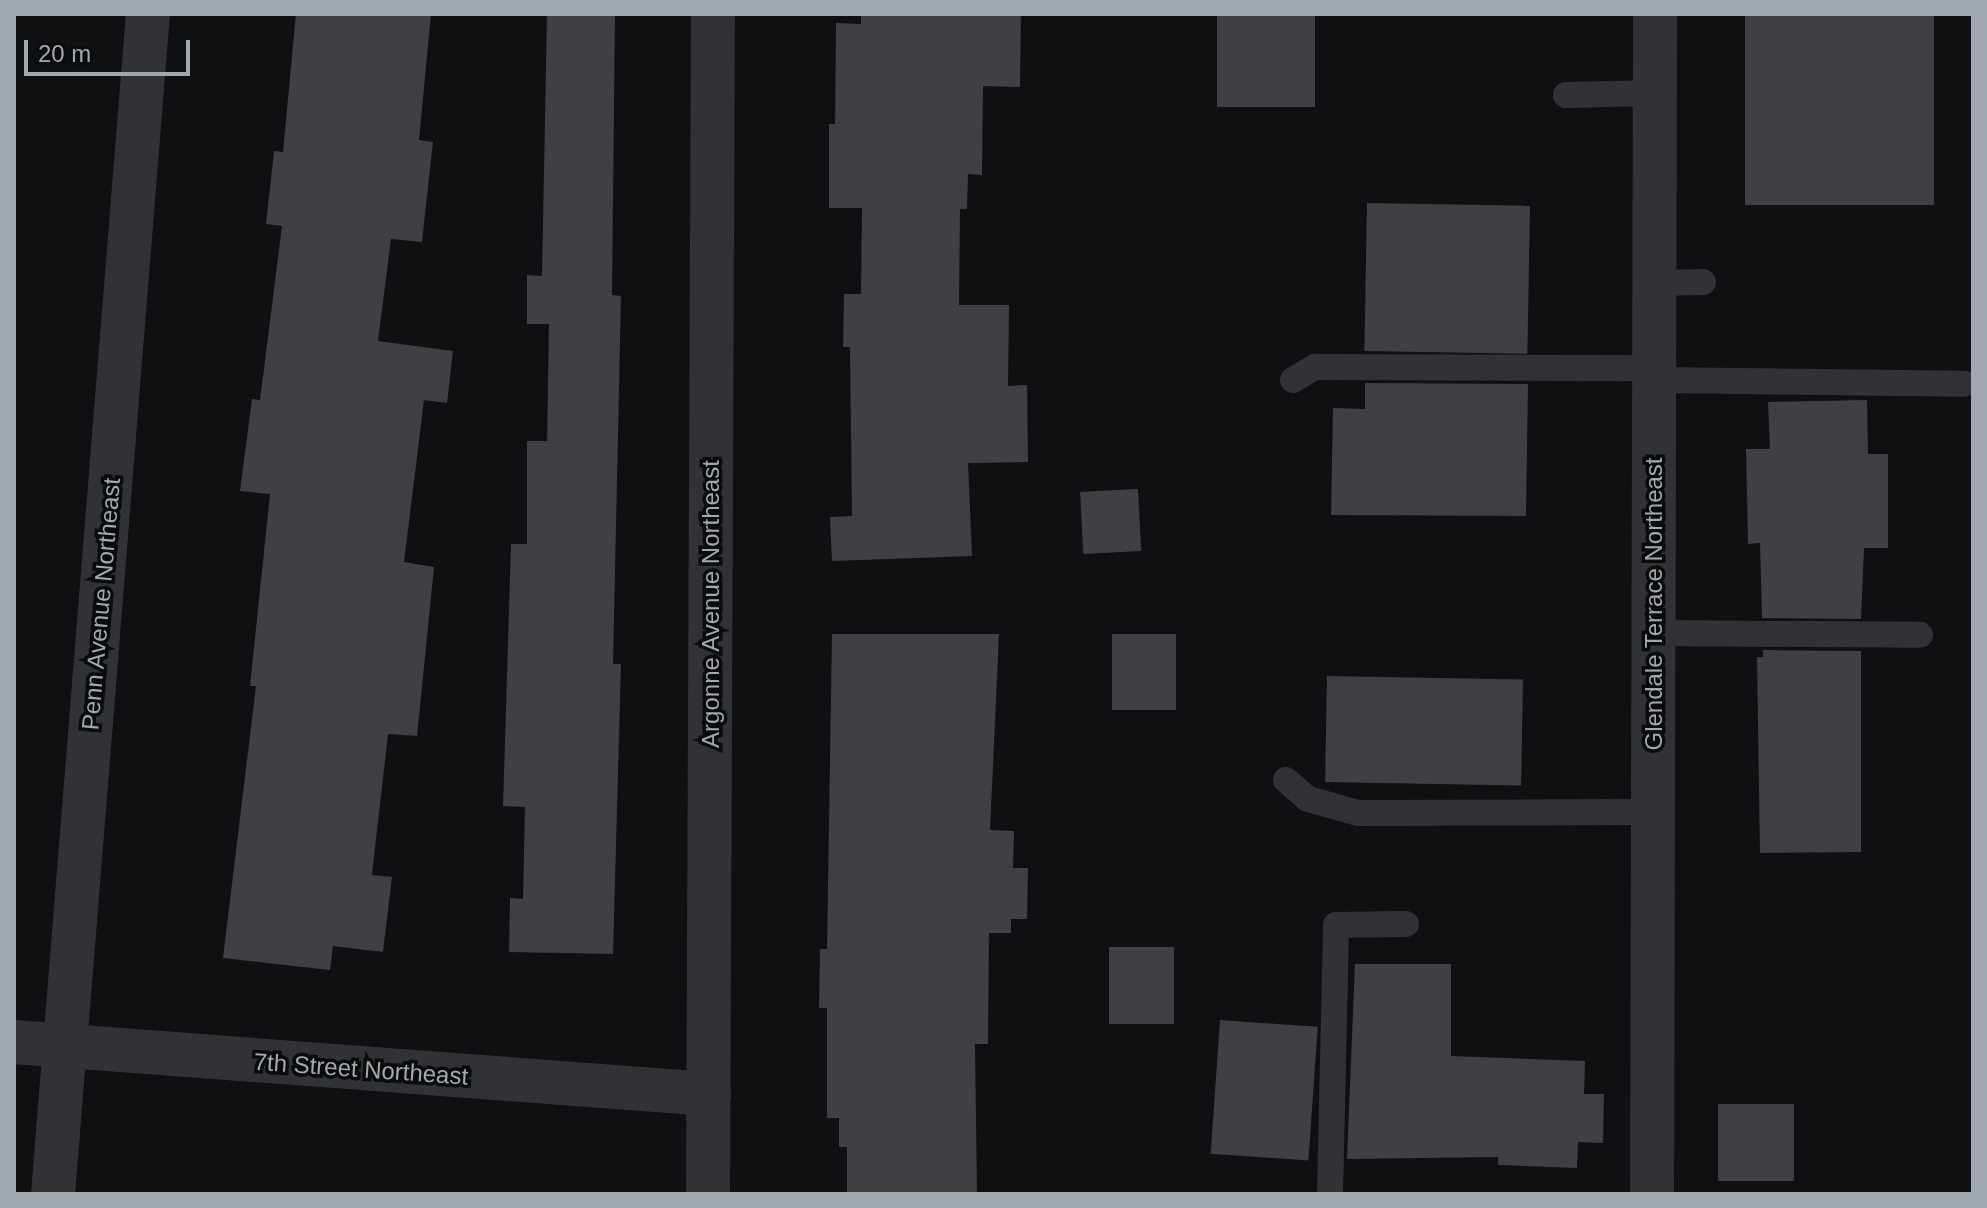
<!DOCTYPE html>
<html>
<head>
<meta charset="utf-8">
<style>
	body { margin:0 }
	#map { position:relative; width:1987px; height:1208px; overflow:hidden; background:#0f1011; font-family:Arial,sans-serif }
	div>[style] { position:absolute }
	.building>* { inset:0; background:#3e4044; transform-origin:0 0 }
	.service>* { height:26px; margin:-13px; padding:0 13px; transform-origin:13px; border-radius:13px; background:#313235 }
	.minor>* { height:44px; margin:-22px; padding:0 22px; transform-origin:22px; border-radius:22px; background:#313235 }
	span { translate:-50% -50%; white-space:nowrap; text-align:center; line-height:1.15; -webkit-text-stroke:7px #0a0b0b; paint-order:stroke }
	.street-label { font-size:24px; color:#a2a8b0 }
	.frame { position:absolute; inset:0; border:16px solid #a2a8b0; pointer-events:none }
	.scale { position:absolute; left:24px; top:40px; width:166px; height:36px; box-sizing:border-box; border:4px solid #a2a8b0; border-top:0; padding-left:10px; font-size:24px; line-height:28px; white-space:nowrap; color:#a2a8b0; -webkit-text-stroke:6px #0a0b0b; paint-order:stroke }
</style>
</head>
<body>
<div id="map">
	<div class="building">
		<div style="clip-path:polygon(296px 14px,431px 14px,419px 140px,433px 142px,422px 242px,391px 239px,378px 341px,453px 351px,447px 403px,424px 400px,404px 562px,434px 567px,417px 736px,388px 734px,372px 875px,392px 877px,383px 952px,333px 946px,330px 970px,223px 958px,256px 686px,250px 686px,270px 494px,240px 491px,252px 399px,260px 400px,282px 226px,266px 224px,274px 151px,283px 152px)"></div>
		<div style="clip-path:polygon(547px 14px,615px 14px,612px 295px,621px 296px,613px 664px,621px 664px,613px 954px,509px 952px,510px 898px,523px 899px,525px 807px,503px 806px,511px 544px,527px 544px,527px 441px,547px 441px,549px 324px,527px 324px,527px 275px,542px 276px)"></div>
		<div style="clip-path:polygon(861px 14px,1021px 14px,1020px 87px,983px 86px,982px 175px,968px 174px,967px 209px,960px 209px,959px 305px,1009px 305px,1008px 386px,1027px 385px,1028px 462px,968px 463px,972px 556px,832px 561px,830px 517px,852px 516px,850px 347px,843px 347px,844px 294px,861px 294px,862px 208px,829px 208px,829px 124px,835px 124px,836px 23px,861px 24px)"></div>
		<div style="left:1217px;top:14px;width:98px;height:93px"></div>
		<div style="left:1745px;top:14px;width:189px;height:191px"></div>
		<div style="left:1367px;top:203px;width:163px;height:148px;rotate:1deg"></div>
		<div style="clip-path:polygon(1365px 383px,1528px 384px,1526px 516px,1331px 515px,1333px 408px,1365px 409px)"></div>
		<div style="clip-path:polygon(1867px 400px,1868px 454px,1888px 454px,1888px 548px,1864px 548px,1861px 619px,1762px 618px,1760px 543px,1748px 544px,1746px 449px,1770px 449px,1768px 402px)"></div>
		<div style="left:1138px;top:489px;width:62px;height:58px;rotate:87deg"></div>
		<div style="clip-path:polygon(832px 634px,999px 634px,990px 830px,1014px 831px,1013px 868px,1028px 868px,1027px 919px,1011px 919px,1011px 933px,989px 933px,988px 1044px,975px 1044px,977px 1194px,847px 1194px,847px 1147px,839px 1147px,839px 1118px,827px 1118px,827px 1008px,819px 1008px,820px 949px,827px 949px)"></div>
		<div style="left:1112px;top:634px;width:64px;height:76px"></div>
		<div style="clip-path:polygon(1763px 650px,1861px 651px,1861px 852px,1760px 853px,1757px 657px,1763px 657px)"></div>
		<div style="left:1327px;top:676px;width:196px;height:106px;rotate:1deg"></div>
		<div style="left:1109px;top:947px;width:65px;height:77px"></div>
		<div style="clip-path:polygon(1355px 964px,1451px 964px,1451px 1056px,1585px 1061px,1584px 1094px,1604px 1094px,1603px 1143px,1578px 1142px,1577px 1168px,1498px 1165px,1498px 1157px,1347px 1159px)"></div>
		<div style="left:1220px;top:1020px;width:98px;height:134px;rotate:4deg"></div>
		<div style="left:1718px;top:1104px;width:76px;height:77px"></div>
	</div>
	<div class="service">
		<div style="left:1566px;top:95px;width:90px;rotate:-1.3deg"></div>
		<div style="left:1656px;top:283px;width:47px;rotate:-1.2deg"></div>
		<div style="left:1293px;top:380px;width:26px;rotate:-31deg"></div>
		<div style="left:1315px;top:367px;width:341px;rotate:0.2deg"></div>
		<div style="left:1656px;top:380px;width:308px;rotate:0.7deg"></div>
		<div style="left:1654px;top:633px;width:266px;rotate:0.4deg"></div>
		<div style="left:1286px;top:780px;width:29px;rotate:41deg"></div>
		<div style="left:1308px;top:799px;width:52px;rotate:15.6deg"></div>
		<div style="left:1358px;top:813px;width:295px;rotate:-0.2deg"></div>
		<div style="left:1330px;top:1194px;width:269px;rotate:-88.7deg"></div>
		<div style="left:1336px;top:925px;width:70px;rotate:-0.8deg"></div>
	</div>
	<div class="minor">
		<div style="left:14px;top:1042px;width:697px;rotate:4.28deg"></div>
		<div style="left:53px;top:1194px;width:1184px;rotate:-85.4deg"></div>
		<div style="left:708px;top:1194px;width:1180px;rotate:-89.76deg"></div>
		<div style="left:1652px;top:1194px;width:1180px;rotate:-89.85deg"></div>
	</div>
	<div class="street-label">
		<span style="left:101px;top:604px;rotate:-85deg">Penn Avenue Northeast</span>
		<span style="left:711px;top:604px;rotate:-90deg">Argonne Avenue Northeast</span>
		<span style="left:1654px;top:604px;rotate:-90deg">Glendale Terrace Northeast</span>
		<span style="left:361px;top:1069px;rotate:4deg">7th Street Northeast</span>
	</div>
	<div class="frame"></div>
	<div class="scale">20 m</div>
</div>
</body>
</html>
